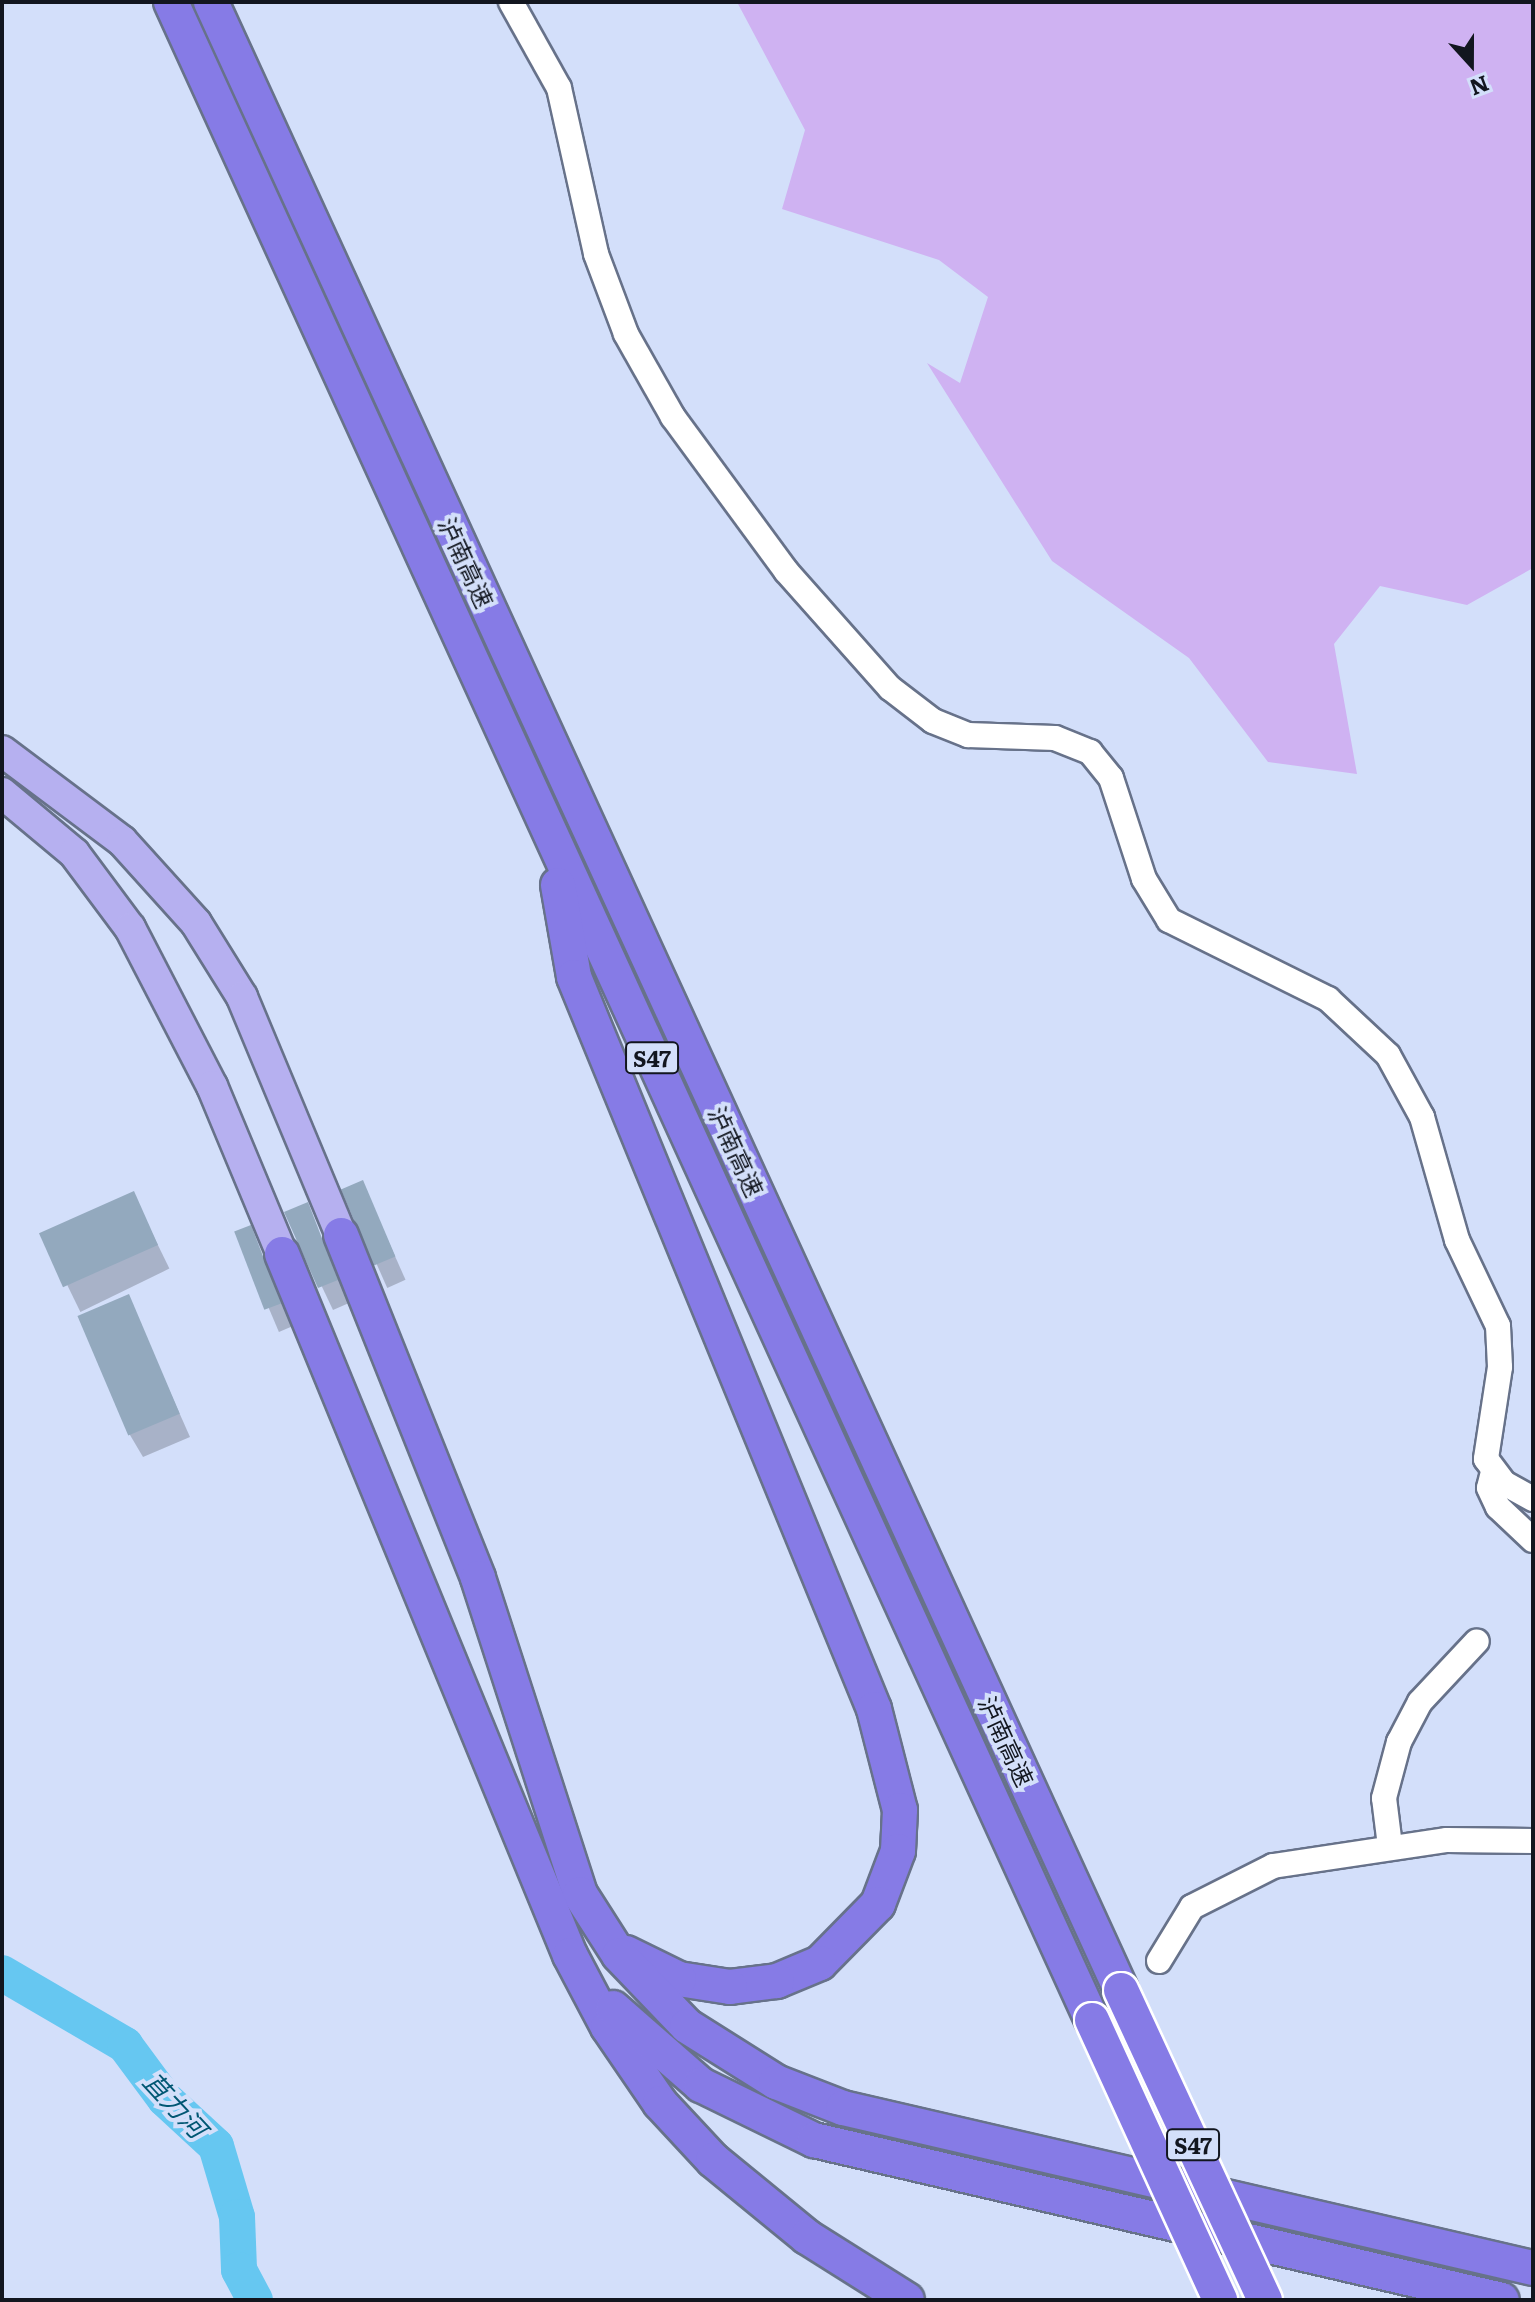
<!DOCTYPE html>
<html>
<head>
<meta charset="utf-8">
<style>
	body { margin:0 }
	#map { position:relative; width:1535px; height:2302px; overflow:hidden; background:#d3dffa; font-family:Literata,"Noto Sans SC",serif }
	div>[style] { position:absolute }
	.green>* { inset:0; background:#cfb2f2 }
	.shadow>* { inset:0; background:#0003; transform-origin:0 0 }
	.river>* { height:36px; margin:-18px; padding:0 18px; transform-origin:18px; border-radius:18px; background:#66c7f1 }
	.building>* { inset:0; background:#93a9be; transform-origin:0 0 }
	.roads { filter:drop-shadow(2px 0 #67728a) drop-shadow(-2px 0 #67728a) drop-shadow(0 2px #67728a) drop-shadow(0 -2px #67728a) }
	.minor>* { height:24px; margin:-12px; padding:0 12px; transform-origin:12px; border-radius:12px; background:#fff }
	.major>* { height:30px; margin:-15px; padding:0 15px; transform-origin:15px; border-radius:15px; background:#b6b0f0 }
	.highway>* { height:34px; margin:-17px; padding:0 17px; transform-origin:17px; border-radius:17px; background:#867be6 }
	.bridges { filter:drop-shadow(2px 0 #fff) drop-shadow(-2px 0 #fff) drop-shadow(0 2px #fff) drop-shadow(0 -2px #fff) }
	.highway-bridge>* { height:34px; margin:-17px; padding:0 17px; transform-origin:17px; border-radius:17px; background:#867be6 }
	span { translate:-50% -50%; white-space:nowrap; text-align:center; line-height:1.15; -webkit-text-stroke:8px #d3dffa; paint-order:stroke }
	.shield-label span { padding:2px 6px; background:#d3dffa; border:2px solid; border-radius:6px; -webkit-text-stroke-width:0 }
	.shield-label { font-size:22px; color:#12161f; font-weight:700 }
	.street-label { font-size:24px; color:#12161f }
	.water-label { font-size:26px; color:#015773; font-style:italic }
	.frame { position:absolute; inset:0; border:4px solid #12161f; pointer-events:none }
	.north { position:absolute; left:1431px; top:24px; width:80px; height:80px; -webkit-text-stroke:6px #d3dffa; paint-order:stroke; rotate:159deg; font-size:22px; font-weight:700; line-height:32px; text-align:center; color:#12161f }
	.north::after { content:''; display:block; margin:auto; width:28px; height:36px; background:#12161f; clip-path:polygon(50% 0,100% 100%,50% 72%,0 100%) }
</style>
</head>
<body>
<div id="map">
	<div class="green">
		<div style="clip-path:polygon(737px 2px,1533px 2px,1533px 568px,1467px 605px,1380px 586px,1334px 644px,1357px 774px,1268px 762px,1189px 658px,1052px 561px,927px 363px,960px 383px,988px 297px,939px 260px,782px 209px,805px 130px)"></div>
	</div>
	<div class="shadow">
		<div style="left:362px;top:1182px;width:107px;height:20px;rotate:66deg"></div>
		<div style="left:133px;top:1194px;width:83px;height:99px;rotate:64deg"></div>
		<div style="clip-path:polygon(307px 1205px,349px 1303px,333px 1310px,287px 1213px)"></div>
		<div style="left:250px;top:1228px;width:107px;height:14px;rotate:67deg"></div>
		<div style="clip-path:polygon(128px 1297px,190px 1437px,143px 1457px,130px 1435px)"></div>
	</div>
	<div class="river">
		<div style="left:2px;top:1973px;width:143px;rotate:30.3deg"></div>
		<div style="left:125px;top:2045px;width:67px;rotate:53.5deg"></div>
		<div style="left:165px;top:2099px;width:69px;rotate:42.7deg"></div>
		<div style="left:216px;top:2146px;width:74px;rotate:73.5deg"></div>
		<div style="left:237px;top:2217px;width:53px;rotate:87.8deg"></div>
		<div style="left:239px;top:2270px;width:34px;rotate:62deg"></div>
	</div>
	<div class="building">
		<div style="left:363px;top:1180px;width:83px;height:24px;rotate:67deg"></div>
		<div style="left:134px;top:1191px;width:59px;height:104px;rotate:66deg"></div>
		<div style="clip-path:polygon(308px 1202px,338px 1280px,318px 1288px,284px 1212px)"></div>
		<div style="left:251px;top:1225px;width:84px;height:18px;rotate:69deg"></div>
		<div style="left:129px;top:1294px;width:130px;height:56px;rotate:67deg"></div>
	</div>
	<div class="roads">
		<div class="minor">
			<div style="left:511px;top:2px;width:98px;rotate:60.8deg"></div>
			<div style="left:559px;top:88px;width:170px;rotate:77.4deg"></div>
			<div style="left:596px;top:254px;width:85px;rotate:69.4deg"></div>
			<div style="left:626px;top:334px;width:95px;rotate:60.5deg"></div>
			<div style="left:673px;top:417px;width:191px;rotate:53.7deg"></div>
			<div style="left:786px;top:571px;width:157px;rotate:48.4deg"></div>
			<div style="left:890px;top:688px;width:54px;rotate:37.5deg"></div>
			<div style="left:933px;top:721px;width:38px;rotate:22deg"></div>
			<div style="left:968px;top:735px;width:87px;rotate:2deg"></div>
			<div style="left:1055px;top:738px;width:38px;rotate:22deg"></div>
			<div style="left:1090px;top:752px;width:33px;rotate:51deg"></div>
			<div style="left:1111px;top:778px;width:106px;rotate:71.9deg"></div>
			<div style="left:1144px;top:879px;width:48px;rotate:58.6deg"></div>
			<div style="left:1169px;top:920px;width:178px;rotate:26.4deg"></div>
			<div style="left:1328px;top:999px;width:82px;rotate:43deg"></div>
			<div style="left:1388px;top:1055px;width:71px;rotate:61.3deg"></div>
			<div style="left:1422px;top:1117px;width:128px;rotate:74.1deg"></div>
			<div style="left:1457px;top:1240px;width:95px;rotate:64.5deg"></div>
			<div style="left:1498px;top:1326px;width:41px;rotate:87.2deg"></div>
			<div style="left:1500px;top:1367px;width:93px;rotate:98.7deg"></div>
			<div style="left:1486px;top:1459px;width:30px;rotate:53deg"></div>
			<div style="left:1504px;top:1483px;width:33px;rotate:29deg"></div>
			<div style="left:1493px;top:1472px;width:16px;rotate:104deg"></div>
			<div style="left:1489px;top:1488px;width:21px;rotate:65deg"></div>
			<div style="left:1498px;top:1507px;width:48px;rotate:43.3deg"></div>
			<div style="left:1390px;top:1846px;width:48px;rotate:-97.1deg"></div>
			<div style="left:1384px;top:1798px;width:58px;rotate:-75deg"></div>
			<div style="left:1399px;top:1742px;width:45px;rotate:-62.3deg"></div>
			<div style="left:1420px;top:1702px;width:83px;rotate:-46.9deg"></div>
			<div style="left:1159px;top:1961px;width:63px;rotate:-58.6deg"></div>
			<div style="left:1192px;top:1907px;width:91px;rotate:-26.8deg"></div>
			<div style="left:1273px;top:1866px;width:176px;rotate:-8.5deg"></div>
			<div style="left:1447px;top:1840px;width:86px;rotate:0.7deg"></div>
		</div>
		<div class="major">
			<div style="left:2px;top:751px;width:150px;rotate:36.9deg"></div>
			<div style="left:122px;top:841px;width:110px;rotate:47.9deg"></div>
			<div style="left:196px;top:923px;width:87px;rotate:58.1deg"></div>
			<div style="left:242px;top:997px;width:258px;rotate:67.4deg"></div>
			<div style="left:2px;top:793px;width:94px;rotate:39.8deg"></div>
			<div style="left:74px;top:853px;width:94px;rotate:53.3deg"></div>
			<div style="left:130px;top:928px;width:178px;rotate:62.6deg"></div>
			<div style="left:212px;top:1086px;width:182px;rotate:67.4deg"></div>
		</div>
		<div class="highway">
			<div style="left:171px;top:2px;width:2218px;rotate:65.47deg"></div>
			<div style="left:211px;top:2px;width:2186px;rotate:65.4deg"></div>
			<div style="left:558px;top:885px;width:93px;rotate:80.1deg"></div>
			<div style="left:574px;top:977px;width:791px;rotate:67.71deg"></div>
			<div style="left:874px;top:1709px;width:104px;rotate:75.6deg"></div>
			<div style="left:900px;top:1810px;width:41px;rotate:92.8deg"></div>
			<div style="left:898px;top:1851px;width:57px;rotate:110.7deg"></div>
			<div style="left:878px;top:1904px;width:83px;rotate:134.5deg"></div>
			<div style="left:820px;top:1963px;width:47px;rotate:157.3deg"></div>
			<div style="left:777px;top:1981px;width:47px;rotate:172.7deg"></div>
			<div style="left:730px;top:1987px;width:52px;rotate:-171.1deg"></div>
			<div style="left:679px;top:1979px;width:59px;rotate:-153.9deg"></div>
			<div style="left:341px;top:1235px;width:369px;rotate:68.2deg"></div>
			<div style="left:478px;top:1578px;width:332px;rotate:72.1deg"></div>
			<div style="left:580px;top:1894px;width:72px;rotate:57.4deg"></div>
			<div style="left:619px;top:1955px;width:98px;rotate:46.2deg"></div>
			<div style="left:687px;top:2026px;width:105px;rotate:32.2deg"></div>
			<div style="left:776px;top:2082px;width:72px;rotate:21.2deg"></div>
			<div style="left:843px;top:2108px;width:708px;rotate:13.06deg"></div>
			<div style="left:282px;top:1254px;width:758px;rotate:67.67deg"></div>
			<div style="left:570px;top:1955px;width:81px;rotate:62.2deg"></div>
			<div style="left:608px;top:2027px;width:92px;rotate:55.6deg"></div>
			<div style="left:660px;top:2103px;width:78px;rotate:47.1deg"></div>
			<div style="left:713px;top:2160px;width:122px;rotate:39.3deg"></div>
			<div style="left:807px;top:2237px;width:118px;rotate:32.2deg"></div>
			<div style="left:613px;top:2008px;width:117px;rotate:41.2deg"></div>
			<div style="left:701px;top:2085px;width:126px;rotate:26deg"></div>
			<div style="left:814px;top:2140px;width:706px;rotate:13.09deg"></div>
		</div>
	</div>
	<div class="bridges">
		<div class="highway-bridge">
			<div style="left:1121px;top:1990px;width:342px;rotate:65.1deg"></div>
			<div style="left:1092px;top:2020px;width:308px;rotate:65.4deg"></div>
		</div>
	</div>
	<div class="shield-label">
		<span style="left:652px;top:1058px">S47</span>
		<span style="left:1193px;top:2145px">S47</span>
	</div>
	<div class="street-label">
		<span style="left:467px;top:562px;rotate:65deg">泸南高速</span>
		<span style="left:737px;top:1151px;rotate:65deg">泸南高速</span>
		<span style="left:1007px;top:1741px;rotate:65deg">泸南高速</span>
	</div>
	<div class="water-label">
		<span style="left:176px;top:2104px;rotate:47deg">苴力河</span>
	</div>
	<div class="frame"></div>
	<div class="north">N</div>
</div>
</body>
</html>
